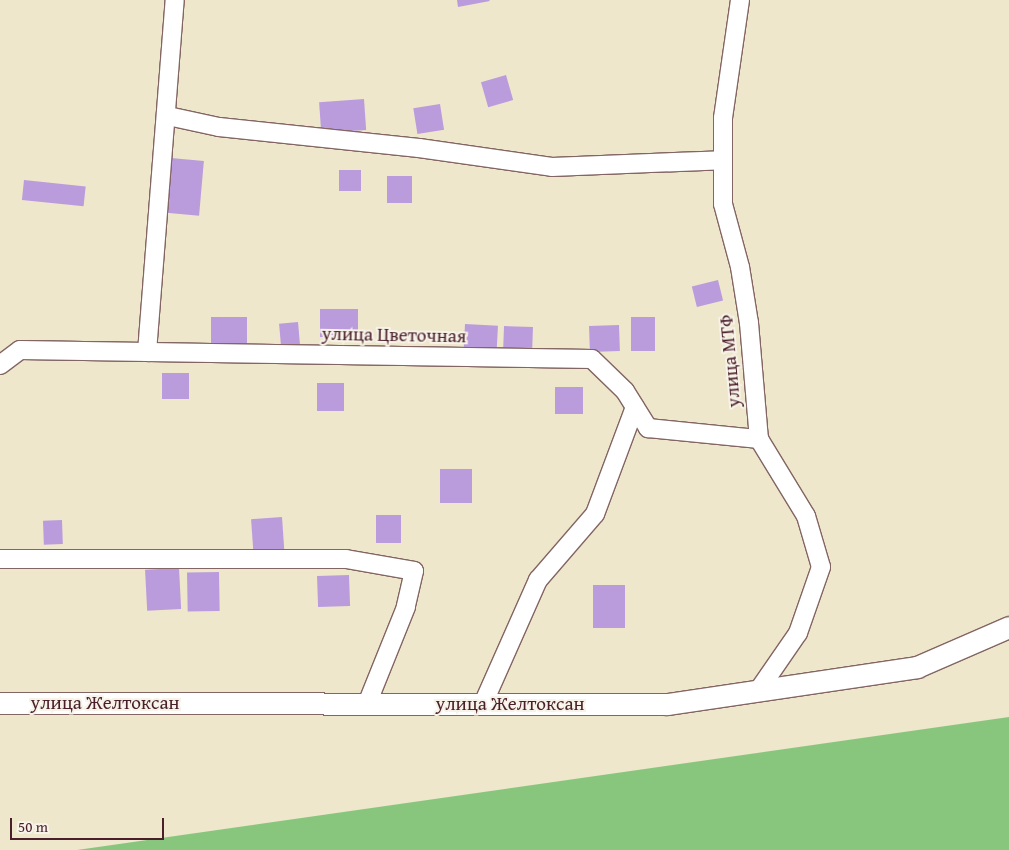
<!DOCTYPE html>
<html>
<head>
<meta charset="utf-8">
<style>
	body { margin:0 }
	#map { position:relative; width:1009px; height:850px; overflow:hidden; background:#eee7cc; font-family:"Gentium Book Plus",serif }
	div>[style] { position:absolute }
	.green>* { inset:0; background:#88c67d }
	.building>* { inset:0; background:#ba9cdd; transform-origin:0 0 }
	.roads { filter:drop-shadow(1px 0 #836563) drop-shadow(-1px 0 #836563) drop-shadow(0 1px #836563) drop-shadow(0 -1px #836563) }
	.minor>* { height:18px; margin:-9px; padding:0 9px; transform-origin:9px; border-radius:9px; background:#fff }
	.tertiary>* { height:21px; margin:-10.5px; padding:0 10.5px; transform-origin:10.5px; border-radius:10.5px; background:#fff }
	span { translate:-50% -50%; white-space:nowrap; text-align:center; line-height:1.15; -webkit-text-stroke:4px #f7f3e8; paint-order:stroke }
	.street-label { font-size:19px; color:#4a1f2b }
	.scale { position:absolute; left:10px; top:818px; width:154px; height:22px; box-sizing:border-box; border:2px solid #4a1f2b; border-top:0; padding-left:6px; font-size:15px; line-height:18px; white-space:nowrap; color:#4a1f2b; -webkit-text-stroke:4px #f7f3e8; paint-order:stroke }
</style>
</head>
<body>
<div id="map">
	<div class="green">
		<div style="clip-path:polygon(1009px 717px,1009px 850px,77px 850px)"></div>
	</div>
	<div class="building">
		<div style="clip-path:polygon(457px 0,489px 0,490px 1px,458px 7px)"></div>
		<div style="left:506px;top:75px;width:26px;height:26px;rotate:74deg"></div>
		<div style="left:364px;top:99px;width:31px;height:45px;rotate:86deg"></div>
		<div style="left:440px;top:104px;width:26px;height:27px;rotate:81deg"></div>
		<div style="left:171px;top:158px;width:33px;height:55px;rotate:5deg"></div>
		<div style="left:339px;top:170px;width:22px;height:21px"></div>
		<div style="left:387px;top:176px;width:25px;height:27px"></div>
		<div style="left:24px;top:180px;width:62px;height:20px;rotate:6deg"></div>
		<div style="left:718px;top:280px;width:21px;height:27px;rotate:76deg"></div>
		<div style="left:320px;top:309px;width:38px;height:28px"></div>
		<div style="left:211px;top:317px;width:36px;height:31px"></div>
		<div style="left:631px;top:317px;width:24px;height:34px"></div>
		<div style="left:298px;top:322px;width:23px;height:19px;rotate:85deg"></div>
		<div style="left:465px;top:324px;width:33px;height:26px;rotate:3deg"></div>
		<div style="left:619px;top:325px;width:26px;height:30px;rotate:88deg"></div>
		<div style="left:504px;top:326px;width:29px;height:26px;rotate:2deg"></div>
		<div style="left:162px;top:373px;width:27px;height:26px"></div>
		<div style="left:317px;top:383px;width:27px;height:28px"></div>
		<div style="left:555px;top:387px;width:28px;height:27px"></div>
		<div style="left:440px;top:469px;width:32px;height:34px"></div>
		<div style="left:376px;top:515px;width:25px;height:28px"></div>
		<div style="left:282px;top:517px;width:32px;height:31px;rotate:86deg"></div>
		<div style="left:62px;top:520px;width:24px;height:19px;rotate:88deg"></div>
		<div style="left:179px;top:568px;width:41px;height:34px;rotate:87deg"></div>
		<div style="left:219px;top:572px;width:39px;height:32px;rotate:89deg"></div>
		<div style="left:349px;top:575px;width:31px;height:32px;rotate:88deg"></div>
		<div style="left:593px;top:585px;width:32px;height:43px"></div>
	</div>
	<div class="roads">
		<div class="minor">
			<div style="left:740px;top:0;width:119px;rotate:98.2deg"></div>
			<div style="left:723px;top:118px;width:86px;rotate:90deg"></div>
			<div style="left:723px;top:204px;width:65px;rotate:74.9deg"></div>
			<div style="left:740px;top:267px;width:57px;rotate:80.9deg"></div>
			<div style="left:749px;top:323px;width:116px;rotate:85.1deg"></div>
			<div style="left:759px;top:439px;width:90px;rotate:58.6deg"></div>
			<div style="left:806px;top:516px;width:53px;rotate:73.6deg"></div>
			<div style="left:821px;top:567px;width:70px;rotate:109.2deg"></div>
			<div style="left:798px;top:633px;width:70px;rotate:124.6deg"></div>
			<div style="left:168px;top:116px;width:52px;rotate:12.2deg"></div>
			<div style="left:219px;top:127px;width:201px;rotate:6deg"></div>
			<div style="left:419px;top:148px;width:134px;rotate:8.1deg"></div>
			<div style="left:552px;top:167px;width:171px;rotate:-2.3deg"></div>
			<div style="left:147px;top:352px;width:353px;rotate:-85.5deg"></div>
			<div style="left:0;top:365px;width:25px;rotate:-37deg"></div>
			<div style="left:20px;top:350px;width:572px;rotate:0.9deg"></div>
			<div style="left:592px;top:359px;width:46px;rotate:44.1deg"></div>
			<div style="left:625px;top:391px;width:44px;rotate:58.1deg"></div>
			<div style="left:648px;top:428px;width:112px;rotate:5.7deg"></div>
			<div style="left:0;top:559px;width:346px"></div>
			<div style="left:346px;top:559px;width:69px;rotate:10deg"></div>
			<div style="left:414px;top:571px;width:37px;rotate:103deg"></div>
			<div style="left:406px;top:607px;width:105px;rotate:111.9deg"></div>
			<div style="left:483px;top:704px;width:136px;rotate:-66.1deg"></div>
			<div style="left:538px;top:580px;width:87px;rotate:-49.2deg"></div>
			<div style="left:595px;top:514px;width:114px;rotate:-69.5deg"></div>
		</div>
		<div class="tertiary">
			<div style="left:0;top:703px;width:667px;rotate:0.09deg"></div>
			<div style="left:667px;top:704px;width:253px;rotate:-8.4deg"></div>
			<div style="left:917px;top:667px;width:100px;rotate:-23.5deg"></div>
		</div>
	</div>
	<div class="street-label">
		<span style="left:394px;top:335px;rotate:1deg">улица Цветочная</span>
		<span style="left:730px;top:361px;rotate:-95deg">улица МТФ</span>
		<span style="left:105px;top:703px">улица Желтоксан</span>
		<span style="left:510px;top:704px">улица Желтоксан</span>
	</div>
	<div class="scale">50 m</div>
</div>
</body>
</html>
